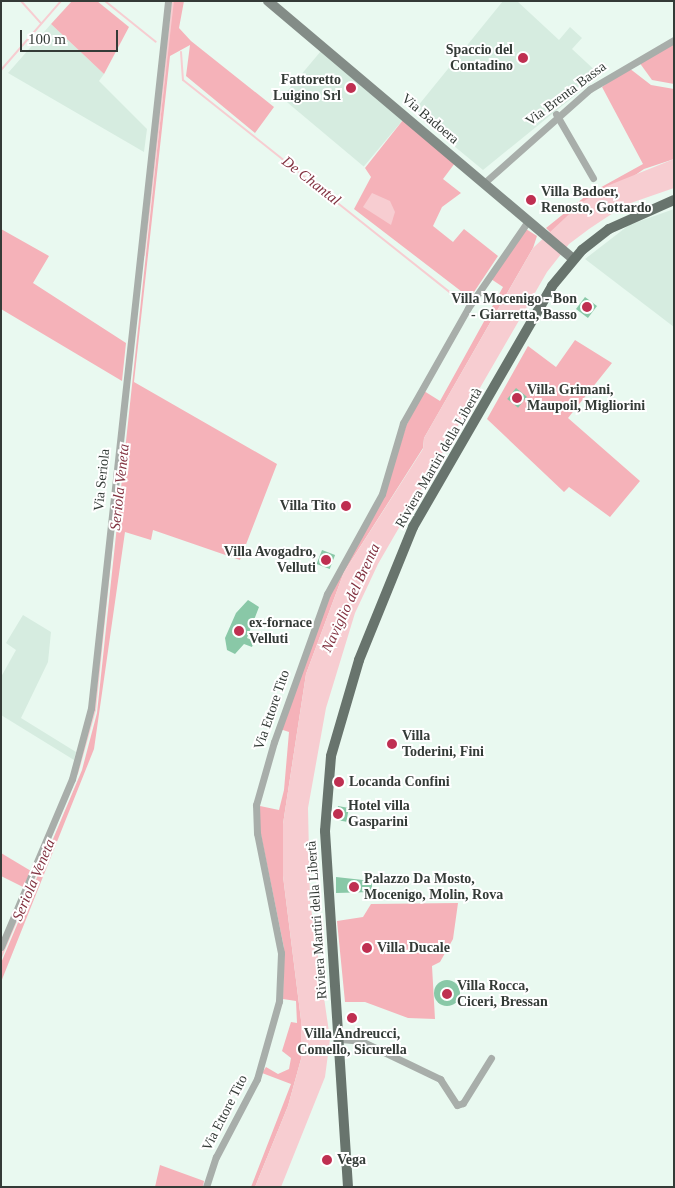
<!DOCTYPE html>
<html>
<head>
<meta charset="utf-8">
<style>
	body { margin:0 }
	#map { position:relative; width:675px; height:1188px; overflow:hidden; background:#e9f9f0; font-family:Georgia,serif }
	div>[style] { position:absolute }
	.built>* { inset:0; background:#d6ece0; transform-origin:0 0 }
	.green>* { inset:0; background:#f5b2b9 }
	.water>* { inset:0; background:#f7cdd1 }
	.stream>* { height:2px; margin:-1px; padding:0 1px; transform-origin:1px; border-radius:1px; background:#f7cdd1 }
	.building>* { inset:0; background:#89c8a7; transform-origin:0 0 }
	.round { border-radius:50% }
	.street>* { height:7px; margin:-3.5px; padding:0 3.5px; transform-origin:3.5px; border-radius:3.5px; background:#a8aeaa }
	.secondary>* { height:10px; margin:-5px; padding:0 5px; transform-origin:5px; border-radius:5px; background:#838c87 }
	.primary>* { height:10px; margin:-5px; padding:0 5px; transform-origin:5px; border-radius:5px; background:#68746d }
	.dots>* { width:14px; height:14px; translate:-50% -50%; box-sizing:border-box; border:2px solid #fff; border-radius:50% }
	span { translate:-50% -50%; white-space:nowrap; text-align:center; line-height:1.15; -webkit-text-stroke:4px #fff; paint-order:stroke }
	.poi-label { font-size:14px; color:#343b37; font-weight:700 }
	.right { translate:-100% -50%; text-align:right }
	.left { translate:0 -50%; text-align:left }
	.street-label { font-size:14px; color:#343b37 }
	.water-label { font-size:15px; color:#823240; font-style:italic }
	.frame { position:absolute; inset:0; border:2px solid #343b37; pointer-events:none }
	.scale { position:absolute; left:20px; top:30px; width:98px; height:22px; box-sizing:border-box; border:2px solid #343b37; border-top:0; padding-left:6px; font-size:15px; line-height:18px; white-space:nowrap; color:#343b37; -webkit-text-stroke:4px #fff; paint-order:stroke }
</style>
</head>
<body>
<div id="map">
	<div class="built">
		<div style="clip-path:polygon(503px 1px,517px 1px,559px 40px,570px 27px,582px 38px,572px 49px,600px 75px,483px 170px,413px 112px)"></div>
		<div style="clip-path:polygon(51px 24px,104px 74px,99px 81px,147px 129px,144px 152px,8px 73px)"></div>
		<div style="left:321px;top:51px;width:107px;height:61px;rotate:40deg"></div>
		<div style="clip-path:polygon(674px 209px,674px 327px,585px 259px,629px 225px)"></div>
		<div style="clip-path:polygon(23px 615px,51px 632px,48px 662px,21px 718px,76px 752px,74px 760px,1px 715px,1px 677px,16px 650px,6px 643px)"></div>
	</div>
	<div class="green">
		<div style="clip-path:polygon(72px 1px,97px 1px,129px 27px,104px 74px,51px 24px)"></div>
		<div style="clip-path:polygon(173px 1px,184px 1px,179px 28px,191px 41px,274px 107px,255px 133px,186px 76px,190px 45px,170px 56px,134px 382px,277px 464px,240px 560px,153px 530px,151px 540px,125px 532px,94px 749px,1px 982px,1px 963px,82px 770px,97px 713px)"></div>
		<div style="clip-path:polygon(674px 44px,674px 84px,652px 80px,639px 62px)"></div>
		<div style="clip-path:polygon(629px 68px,651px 85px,674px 89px,674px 159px,644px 169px,551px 233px,546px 228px,587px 195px,643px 164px,602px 87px)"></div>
		<div style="clip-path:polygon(403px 120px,455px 163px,443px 179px,461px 193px,442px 207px,433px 226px,453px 242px,464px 229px,498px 256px,470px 298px,354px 209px,371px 177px,365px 168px)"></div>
		<div style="clip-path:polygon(1px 229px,49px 256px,33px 283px,126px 343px,122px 381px,1px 309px)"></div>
		<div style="clip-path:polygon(526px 229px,537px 236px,533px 248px,424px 438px,423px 448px,344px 572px,306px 674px,283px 824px,283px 876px,301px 1020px,301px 1059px,288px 1106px,255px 1187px,251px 1187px,291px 1084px,262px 1073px,266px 1067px,278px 1074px,289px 1069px,291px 1058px,282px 1051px,291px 1022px,297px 1023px,296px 1001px,283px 999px,284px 948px,260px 830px,260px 806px,279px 810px,284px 790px,289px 732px,280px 729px,332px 590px,383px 499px,406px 426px,424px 391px,440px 401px,503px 287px,491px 279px)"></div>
		<div style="clip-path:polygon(575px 340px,612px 363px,568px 418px,640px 481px,610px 517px,569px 487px,564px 492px,487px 419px,528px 346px,556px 367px)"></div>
		<div style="clip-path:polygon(1px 853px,31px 871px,23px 887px,1px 876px)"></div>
		<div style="clip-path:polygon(458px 903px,453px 939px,440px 962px,432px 966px,435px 1019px,408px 1018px,365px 1002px,345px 1002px,337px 921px,363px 917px,371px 904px)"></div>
		<div style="clip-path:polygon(160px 1165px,204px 1181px,203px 1187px,155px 1187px)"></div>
	</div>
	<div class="water">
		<div style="clip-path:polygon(674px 159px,674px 188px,625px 205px,589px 229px,569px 244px,547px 272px,378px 564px,355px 613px,326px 708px,308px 808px,310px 901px,330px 1039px,325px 1077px,281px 1187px,255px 1187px,288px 1106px,301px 1059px,301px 1020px,283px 876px,283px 824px,306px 674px,344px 572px,423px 449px,424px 438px,533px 248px,581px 203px,607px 186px)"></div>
		<div style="clip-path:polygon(372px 193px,390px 201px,395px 212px,391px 225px,363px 207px)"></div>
	</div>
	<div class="stream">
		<div style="left:21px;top:1px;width:30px;rotate:48deg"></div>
		<div style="left:105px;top:1px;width:65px;rotate:38.8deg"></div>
		<div style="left:181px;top:52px;width:28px;rotate:86deg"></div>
		<div style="left:183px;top:80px;width:354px;rotate:38.5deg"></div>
		<div style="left:1px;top:70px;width:91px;rotate:-49deg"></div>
		<div style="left:144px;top:255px;width:256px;rotate:-83.5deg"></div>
		<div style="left:77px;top:774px;width:66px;rotate:-74.3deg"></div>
		<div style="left:95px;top:710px;width:168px;rotate:-84.2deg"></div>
		<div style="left:1px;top:957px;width:116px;rotate:-67.2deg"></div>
	</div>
	<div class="building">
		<div style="left:585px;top:297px;width:15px;height:15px;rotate:37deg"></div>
		<div style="left:516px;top:388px;width:14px;height:14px;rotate:39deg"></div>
		<div style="left:322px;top:550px;width:14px;height:15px;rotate:21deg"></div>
		<div style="clip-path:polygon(248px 600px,259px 607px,247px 638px,254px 641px,252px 647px,244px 644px,235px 654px,227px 650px,225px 638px,236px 613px)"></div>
		<div style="left:338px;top:806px;width:11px;height:14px;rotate:10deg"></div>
		<div style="clip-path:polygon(336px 877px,372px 881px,372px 892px,336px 893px)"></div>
		<div class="round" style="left:434px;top:980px;width:26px;height:26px"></div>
	</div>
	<div class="street">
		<div style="left:556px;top:114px;width:74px;rotate:60deg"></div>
		<div style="left:484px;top:183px;width:142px;rotate:-41.6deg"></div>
		<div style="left:590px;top:89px;width:97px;rotate:-30.3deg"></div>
		<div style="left:1px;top:947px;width:182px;rotate:-67.1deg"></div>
		<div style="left:72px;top:779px;width:73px;rotate:-75deg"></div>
		<div style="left:91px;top:708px;width:711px;rotate:-83.78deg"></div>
		<div style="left:340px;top:1039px;width:21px;rotate:5deg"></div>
		<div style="left:361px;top:1041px;width:88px;rotate:25.7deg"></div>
		<div style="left:440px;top:1079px;width:31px;rotate:57deg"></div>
		<div style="left:457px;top:1105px;width:6px;rotate:-18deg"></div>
		<div style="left:463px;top:1103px;width:53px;rotate:-58.1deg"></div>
		<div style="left:206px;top:1187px;width:32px;rotate:-72deg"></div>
		<div style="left:216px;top:1157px;width:88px;rotate:-62.3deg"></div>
		<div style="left:257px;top:1079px;width:81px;rotate:-74.2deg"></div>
		<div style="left:279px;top:1001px;width:48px;rotate:-87.6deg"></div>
		<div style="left:281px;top:953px;width:122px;rotate:-101.3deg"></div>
		<div style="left:257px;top:833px;width:28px;rotate:-92deg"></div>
		<div style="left:256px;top:805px;width:66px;rotate:-74.1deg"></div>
		<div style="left:274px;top:742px;width:157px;rotate:-70.3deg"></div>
		<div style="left:327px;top:594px;width:114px;rotate:-61.2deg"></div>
		<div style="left:382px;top:494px;width:74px;rotate:-73.5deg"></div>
		<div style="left:403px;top:423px;width:132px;rotate:-60.5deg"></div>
		<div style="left:468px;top:308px;width:106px;rotate:-55.4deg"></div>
	</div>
	<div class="secondary">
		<div style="left:268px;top:1px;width:399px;rotate:40.2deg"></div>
	</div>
	<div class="primary">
		<div style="left:348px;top:1187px;width:357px;rotate:-93.7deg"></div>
		<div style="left:325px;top:831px;width:75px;rotate:-85.4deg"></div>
		<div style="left:331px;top:756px;width:100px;rotate:-73.7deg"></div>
		<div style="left:359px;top:660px;width:144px;rotate:-67.9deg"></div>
		<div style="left:413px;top:527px;width:278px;rotate:-60deg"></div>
		<div style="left:552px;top:286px;width:47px;rotate:-50.2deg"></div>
		<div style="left:582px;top:250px;width:34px;rotate:-38deg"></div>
		<div style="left:609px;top:229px;width:71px;rotate:-24deg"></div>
	</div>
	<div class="dots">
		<div style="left:523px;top:58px;background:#bf2f51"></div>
		<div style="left:351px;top:88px;background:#bf2f51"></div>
		<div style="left:531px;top:200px;background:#bf2f51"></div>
		<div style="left:587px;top:307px;background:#bf2f51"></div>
		<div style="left:517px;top:398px;background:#bf2f51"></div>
		<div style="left:346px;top:506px;background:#bf2f51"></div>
		<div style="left:326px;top:560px;background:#bf2f51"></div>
		<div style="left:239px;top:631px;background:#bf2f51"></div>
		<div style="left:392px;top:744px;background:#bf2f51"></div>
		<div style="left:339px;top:782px;background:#bf2f51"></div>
		<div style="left:338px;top:814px;background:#bf2f51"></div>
		<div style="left:354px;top:887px;background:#bf2f51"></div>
		<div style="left:367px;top:948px;background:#bf2f51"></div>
		<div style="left:447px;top:994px;background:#bf2f51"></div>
		<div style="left:352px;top:1018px;background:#bf2f51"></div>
		<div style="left:327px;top:1160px;background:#bf2f51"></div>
	</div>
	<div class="poi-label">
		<span class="right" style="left:513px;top:58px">Spaccio del<br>Contadino</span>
		<span class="right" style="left:341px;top:88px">Fattoretto<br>Luigino Srl</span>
		<span class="left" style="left:541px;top:200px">Villa Badoer,<br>Renosto, Gottardo</span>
		<span class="right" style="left:577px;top:307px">Villa Mocenigo - Bon<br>- Giarretta, Basso</span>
		<span class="left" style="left:527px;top:398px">Villa Grimani,<br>Maupoil, Migliorini</span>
		<span class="right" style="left:336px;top:506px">Villa Tito</span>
		<span class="right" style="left:316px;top:560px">Villa Avogadro,<br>Velluti</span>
		<span class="left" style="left:249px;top:631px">ex-fornace<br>Velluti</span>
		<span class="left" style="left:402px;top:744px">Villa<br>Toderini, Fini</span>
		<span class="left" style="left:349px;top:782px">Locanda Confini</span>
		<span class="left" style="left:348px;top:814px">Hotel villa<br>Gasparini</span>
		<span class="left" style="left:364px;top:887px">Palazzo Da Mosto,<br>Mocenigo, Molin, Rova</span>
		<span class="left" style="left:377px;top:948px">Villa Ducale</span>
		<span class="left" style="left:457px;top:994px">Villa Rocca,<br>Ciceri, Bressan</span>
		<span style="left:352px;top:1042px">Villa Andreucci,<br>Comello, Sicurella</span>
		<span class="left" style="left:337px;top:1160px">Vega</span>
	</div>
	<div class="street-label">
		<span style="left:566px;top:94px;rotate:-37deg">Via Brenta Bassa</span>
		<span style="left:430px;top:119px;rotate:40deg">Via Badoera</span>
		<span style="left:439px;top:458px;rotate:-60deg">Riviera Martiri della Libertà</span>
		<span style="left:102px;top:480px;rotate:-84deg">Via Seriola</span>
		<span style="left:272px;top:710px;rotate:-71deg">Via Ettore Tito</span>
		<span style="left:317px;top:920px;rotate:-94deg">Riviera Martiri della Libertà</span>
		<span style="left:225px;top:1113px;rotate:-63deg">Via Ettore Tito</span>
	</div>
	<div class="water-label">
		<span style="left:311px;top:181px;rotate:38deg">De Chantal</span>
		<span style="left:120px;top:487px;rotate:-84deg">Seriola Veneta</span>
		<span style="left:351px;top:598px;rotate:-65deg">Naviglio del Brenta</span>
		<span style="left:34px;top:880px;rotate:-67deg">Seriola Veneta</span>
	</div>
	<div class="frame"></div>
	<div class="scale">100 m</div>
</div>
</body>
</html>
